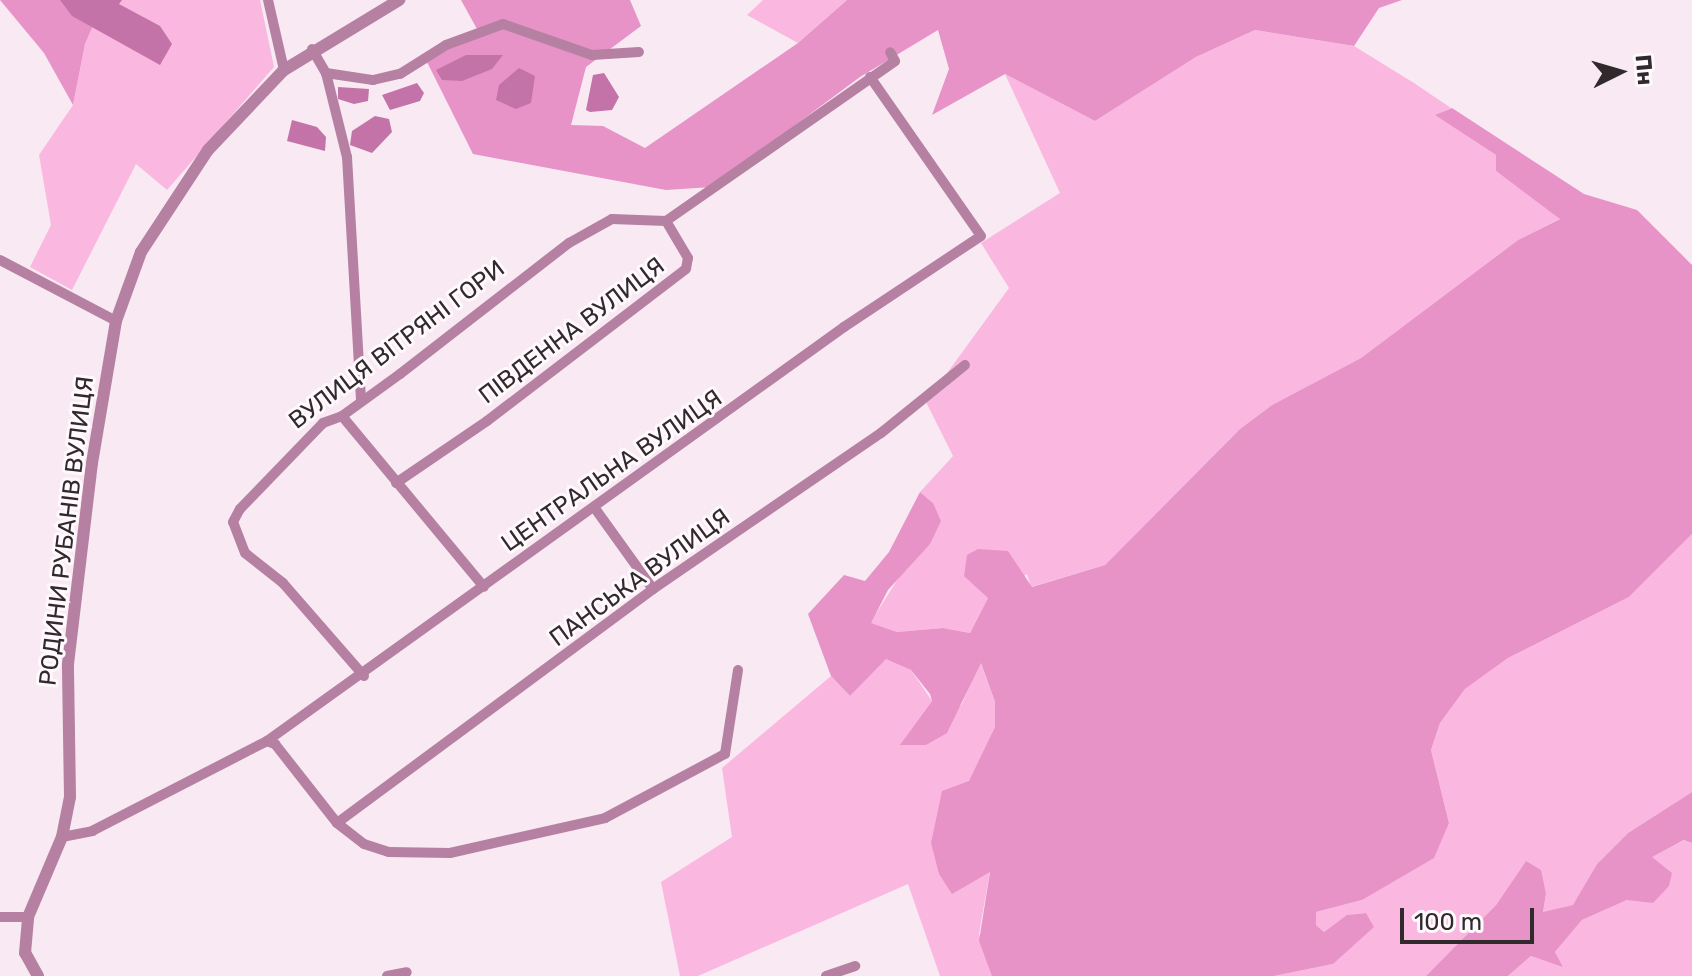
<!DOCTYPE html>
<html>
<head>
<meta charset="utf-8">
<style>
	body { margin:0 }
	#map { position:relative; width:1692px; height:976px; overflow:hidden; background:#f8e9f2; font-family:Rubik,sans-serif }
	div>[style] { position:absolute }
	.green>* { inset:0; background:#fab8e1 }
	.forest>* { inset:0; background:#e793c8 }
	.water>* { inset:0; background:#c373a7 }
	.minor>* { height:10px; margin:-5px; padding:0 5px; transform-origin:5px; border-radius:5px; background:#b680a2 }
	.tertiary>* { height:12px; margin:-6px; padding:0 6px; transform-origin:6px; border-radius:6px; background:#b680a2 }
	span { translate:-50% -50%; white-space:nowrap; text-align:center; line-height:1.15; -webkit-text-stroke:6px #fff9fd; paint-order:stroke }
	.street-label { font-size:24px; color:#302a2d }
	.north { position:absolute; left:1580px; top:32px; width:80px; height:80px; -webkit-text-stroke:6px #fff9fd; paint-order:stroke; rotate:85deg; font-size:22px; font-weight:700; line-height:32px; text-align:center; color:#302a2d }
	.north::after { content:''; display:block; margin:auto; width:28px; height:36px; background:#302a2d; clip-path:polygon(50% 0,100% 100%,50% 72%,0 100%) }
	.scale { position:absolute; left:1400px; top:908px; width:134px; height:36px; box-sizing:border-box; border:4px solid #302a2d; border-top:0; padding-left:10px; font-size:24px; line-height:28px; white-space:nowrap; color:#302a2d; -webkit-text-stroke:6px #fff9fd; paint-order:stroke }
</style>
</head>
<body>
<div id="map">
	<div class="green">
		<div style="clip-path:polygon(97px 0,260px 0,274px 67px,167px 190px,136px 164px,72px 290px,30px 267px,51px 225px,39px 155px,73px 105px,85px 44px,100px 10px)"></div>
		<div style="clip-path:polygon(763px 0,847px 0,798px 43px,747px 15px)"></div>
		<div style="clip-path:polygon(1255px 30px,1354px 46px,1414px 83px,1451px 108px,1436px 115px,1496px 155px,1496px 171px,1561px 218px,1518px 240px,1361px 358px,1272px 405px,1240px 429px,1105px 565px,1031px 587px,1027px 574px,988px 598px,970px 633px,943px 628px,897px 632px,870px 623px,908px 563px,930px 544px,933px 503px,920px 492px,953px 456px,926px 402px,1009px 288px,981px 243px,1060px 193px,1005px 74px,1095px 121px,1196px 57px)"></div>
		<div style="clip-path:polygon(1692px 534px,1692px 792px,1628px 833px,1597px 864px,1574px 905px,1543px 913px,1546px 894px,1526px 861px,1496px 905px,1426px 976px,1274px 976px,1333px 964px,1366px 913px,1348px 915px,1324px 932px,1316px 925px,1316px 912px,1362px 900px,1449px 823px,1431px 750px,1440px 723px,1465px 689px,1508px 658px,1629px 597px)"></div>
		<div style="clip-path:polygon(886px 658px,911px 670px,932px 701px,901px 745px,926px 745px,962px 704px,980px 661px,995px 702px,995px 727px,987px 750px,969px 781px,958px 789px,990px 871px,979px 934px,993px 976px,940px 976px,908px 884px,698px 976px,680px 976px,661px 882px,732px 837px,722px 768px,831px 676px,850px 696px)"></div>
		<div style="clip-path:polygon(1685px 840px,1692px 843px,1692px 976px,1508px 976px,1531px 956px,1562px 966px,1555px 952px,1582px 920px,1627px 900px,1651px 857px)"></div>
	</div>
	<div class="forest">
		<div style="clip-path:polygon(0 0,97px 0,100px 10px,85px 44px,73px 105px,44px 53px)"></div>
		<div style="clip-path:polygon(461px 0,630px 0,641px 26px,586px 67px,571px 125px,603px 126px,645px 148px,798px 43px,847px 0,1402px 0,1379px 8px,1354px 46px,1255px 30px,1196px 57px,1095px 121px,1005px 74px,932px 115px,949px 69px,938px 30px,860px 77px,712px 187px,666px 190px,473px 154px,426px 60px,477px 29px)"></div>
		<div style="clip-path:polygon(1452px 108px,1584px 194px,1637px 210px,1692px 265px,1692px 534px,1629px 597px,1508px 658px,1465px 689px,1440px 723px,1431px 750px,1449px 823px,1434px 858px,1362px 900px,1316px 912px,1316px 925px,1324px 932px,1347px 915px,1366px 913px,1374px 927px,1333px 964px,1274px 976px,992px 976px,979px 941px,990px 872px,952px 894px,939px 874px,931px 843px,942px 791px,969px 781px,995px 727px,995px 702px,981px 663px,947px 733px,926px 745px,900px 745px,932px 701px,930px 694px,911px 670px,886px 659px,850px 696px,831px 676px,808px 614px,844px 575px,865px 581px,889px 552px,920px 492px,933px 503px,941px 521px,930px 544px,888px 590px,871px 623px,897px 632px,943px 628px,970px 633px,988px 598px,964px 576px,967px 555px,978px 549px,1008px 551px,1032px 587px,1105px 565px,1240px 429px,1272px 405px,1361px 358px,1518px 240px,1560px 219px,1496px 171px,1496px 155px,1435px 115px)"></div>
		<div style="clip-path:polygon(1692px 792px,1692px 843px,1684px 840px,1652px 857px,1672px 873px,1669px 886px,1653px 903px,1627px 900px,1582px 920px,1555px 952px,1563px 967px,1531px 956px,1508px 976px,1426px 976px,1496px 905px,1526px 861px,1541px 870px,1546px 894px,1543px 912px,1573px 905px,1597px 864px,1628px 833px)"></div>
	</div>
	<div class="water">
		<div style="clip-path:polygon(60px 0,122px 0,119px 4px,160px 26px,172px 44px,160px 65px,72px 16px)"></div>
		<div style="clip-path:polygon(466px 55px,503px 55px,492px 69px,462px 81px,442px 80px,436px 70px)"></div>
		<div style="clip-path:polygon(519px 68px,535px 76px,531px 103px,516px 109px,496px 100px,499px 85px)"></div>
		<div style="clip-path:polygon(604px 73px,619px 97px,612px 110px,590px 112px,586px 110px,593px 75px)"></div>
		<div style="clip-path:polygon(417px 83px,424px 93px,420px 101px,390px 110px,382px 95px)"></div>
		<div style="clip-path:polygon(338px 87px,369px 89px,368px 101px,354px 104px,338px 99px)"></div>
		<div style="clip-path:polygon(375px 116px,389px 119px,392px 132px,372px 153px,350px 145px,352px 131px)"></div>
		<div style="clip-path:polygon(292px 120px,317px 127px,326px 137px,325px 151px,287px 141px)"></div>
	</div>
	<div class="minor">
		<div style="left:268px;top:0;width:72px;rotate:77.1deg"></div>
		<div style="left:312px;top:49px;width:28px;rotate:60deg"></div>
		<div style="left:326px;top:73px;width:87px;rotate:76deg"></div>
		<div style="left:347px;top:157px;width:244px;rotate:86.7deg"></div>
		<div style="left:326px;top:73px;width:48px;rotate:8.5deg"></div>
		<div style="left:373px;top:80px;width:28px;rotate:-13deg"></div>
		<div style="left:400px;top:74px;width:54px;rotate:-32.2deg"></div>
		<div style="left:446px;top:45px;width:61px;rotate:-20.2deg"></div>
		<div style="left:503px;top:24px;width:94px;rotate:19.2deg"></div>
		<div style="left:592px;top:55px;width:47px;rotate:-3.7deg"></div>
		<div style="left:666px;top:221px;width:279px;rotate:-34.9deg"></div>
		<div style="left:895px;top:61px;width:10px;rotate:-119deg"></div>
		<div style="left:0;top:260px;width:131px;rotate:27.7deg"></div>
		<div style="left:342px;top:416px;width:222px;rotate:50.3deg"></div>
		<div style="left:396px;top:483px;width:110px;rotate:-34.3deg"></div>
		<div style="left:487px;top:421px;width:250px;rotate:-37.4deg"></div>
		<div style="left:686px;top:269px;width:11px;rotate:-80deg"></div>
		<div style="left:688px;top:258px;width:43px;rotate:-120.7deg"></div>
		<div style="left:594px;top:507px;width:101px;rotate:54.3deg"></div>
		<div style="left:364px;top:676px;width:123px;rotate:-131.1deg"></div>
		<div style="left:283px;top:583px;width:48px;rotate:-141.7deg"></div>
		<div style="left:245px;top:553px;width:33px;rotate:-111deg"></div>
		<div style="left:233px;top:522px;width:15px;rotate:-62deg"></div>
		<div style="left:240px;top:509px;width:120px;rotate:-46deg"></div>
		<div style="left:323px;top:423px;width:20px;rotate:-20deg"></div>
		<div style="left:342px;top:416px;width:72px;rotate:-35.9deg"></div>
		<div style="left:400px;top:374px;width:214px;rotate:-37.8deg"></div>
		<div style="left:569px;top:243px;width:49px;rotate:-29.2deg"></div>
		<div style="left:612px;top:219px;width:54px;rotate:2.1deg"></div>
		<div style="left:267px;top:741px;width:710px;rotate:-35.66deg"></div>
		<div style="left:844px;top:327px;width:164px;rotate:-33.6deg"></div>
		<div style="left:981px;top:236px;width:194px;rotate:-124.9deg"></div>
		<div style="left:337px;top:823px;width:393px;rotate:-36.5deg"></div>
		<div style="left:653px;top:589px;width:276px;rotate:-34.4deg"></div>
		<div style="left:881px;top:433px;width:108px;rotate:-39deg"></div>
		<div style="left:62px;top:837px;width:31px;rotate:-11deg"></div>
		<div style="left:92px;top:831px;width:197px;rotate:-27.2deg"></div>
		<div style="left:267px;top:741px;width:9px;rotate:21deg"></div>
		<div style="left:275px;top:744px;width:100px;rotate:51.9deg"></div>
		<div style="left:337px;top:823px;width:34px;rotate:38deg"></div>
		<div style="left:364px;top:844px;width:26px;rotate:18deg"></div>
		<div style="left:389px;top:852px;width:61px;rotate:0.9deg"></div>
		<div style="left:450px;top:853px;width:159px;rotate:-12.7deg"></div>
		<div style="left:605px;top:818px;width:136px;rotate:-28.1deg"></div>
		<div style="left:725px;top:754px;width:85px;rotate:-81.2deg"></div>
		<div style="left:0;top:917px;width:28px"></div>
		<div style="left:387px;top:976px;width:20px;rotate:-11deg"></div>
		<div style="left:826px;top:976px;width:31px;rotate:-19deg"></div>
	</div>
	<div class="tertiary">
		<div style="left:38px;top:976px;width:26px;rotate:-119deg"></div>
		<div style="left:25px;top:953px;width:36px;rotate:-85deg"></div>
		<div style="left:28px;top:917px;width:87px;rotate:-67deg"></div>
		<div style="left:62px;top:837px;width:41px;rotate:-78.7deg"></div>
		<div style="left:70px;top:797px;width:133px;rotate:-90.9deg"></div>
		<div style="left:68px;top:664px;width:202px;rotate:-83.2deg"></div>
		<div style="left:92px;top:463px;width:144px;rotate:-80.4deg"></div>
		<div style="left:116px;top:321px;width:73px;rotate:-70.1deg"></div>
		<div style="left:141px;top:252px;width:122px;rotate:-56.7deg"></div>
		<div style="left:208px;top:150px;width:110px;rotate:-46.5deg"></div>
		<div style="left:284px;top:70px;width:135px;rotate:-31.3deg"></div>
	</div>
	<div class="street-label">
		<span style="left:572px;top:331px;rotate:-37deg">ПІВДЕННА ВУЛИЦЯ</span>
		<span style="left:397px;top:345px;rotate:-37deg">ВУЛИЦЯ ВІТРЯНІ ГОРИ</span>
		<span style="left:612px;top:471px;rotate:-35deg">ЦЕНТРАЛЬНА ВУЛИЦЯ</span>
		<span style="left:67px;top:531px;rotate:-83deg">РОДИНИ РУБАНІВ ВУЛИЦЯ</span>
		<span style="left:640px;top:578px;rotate:-36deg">ПАНСЬКА ВУЛИЦЯ</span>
	</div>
	<div class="north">Пн</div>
	<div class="scale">100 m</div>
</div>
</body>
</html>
